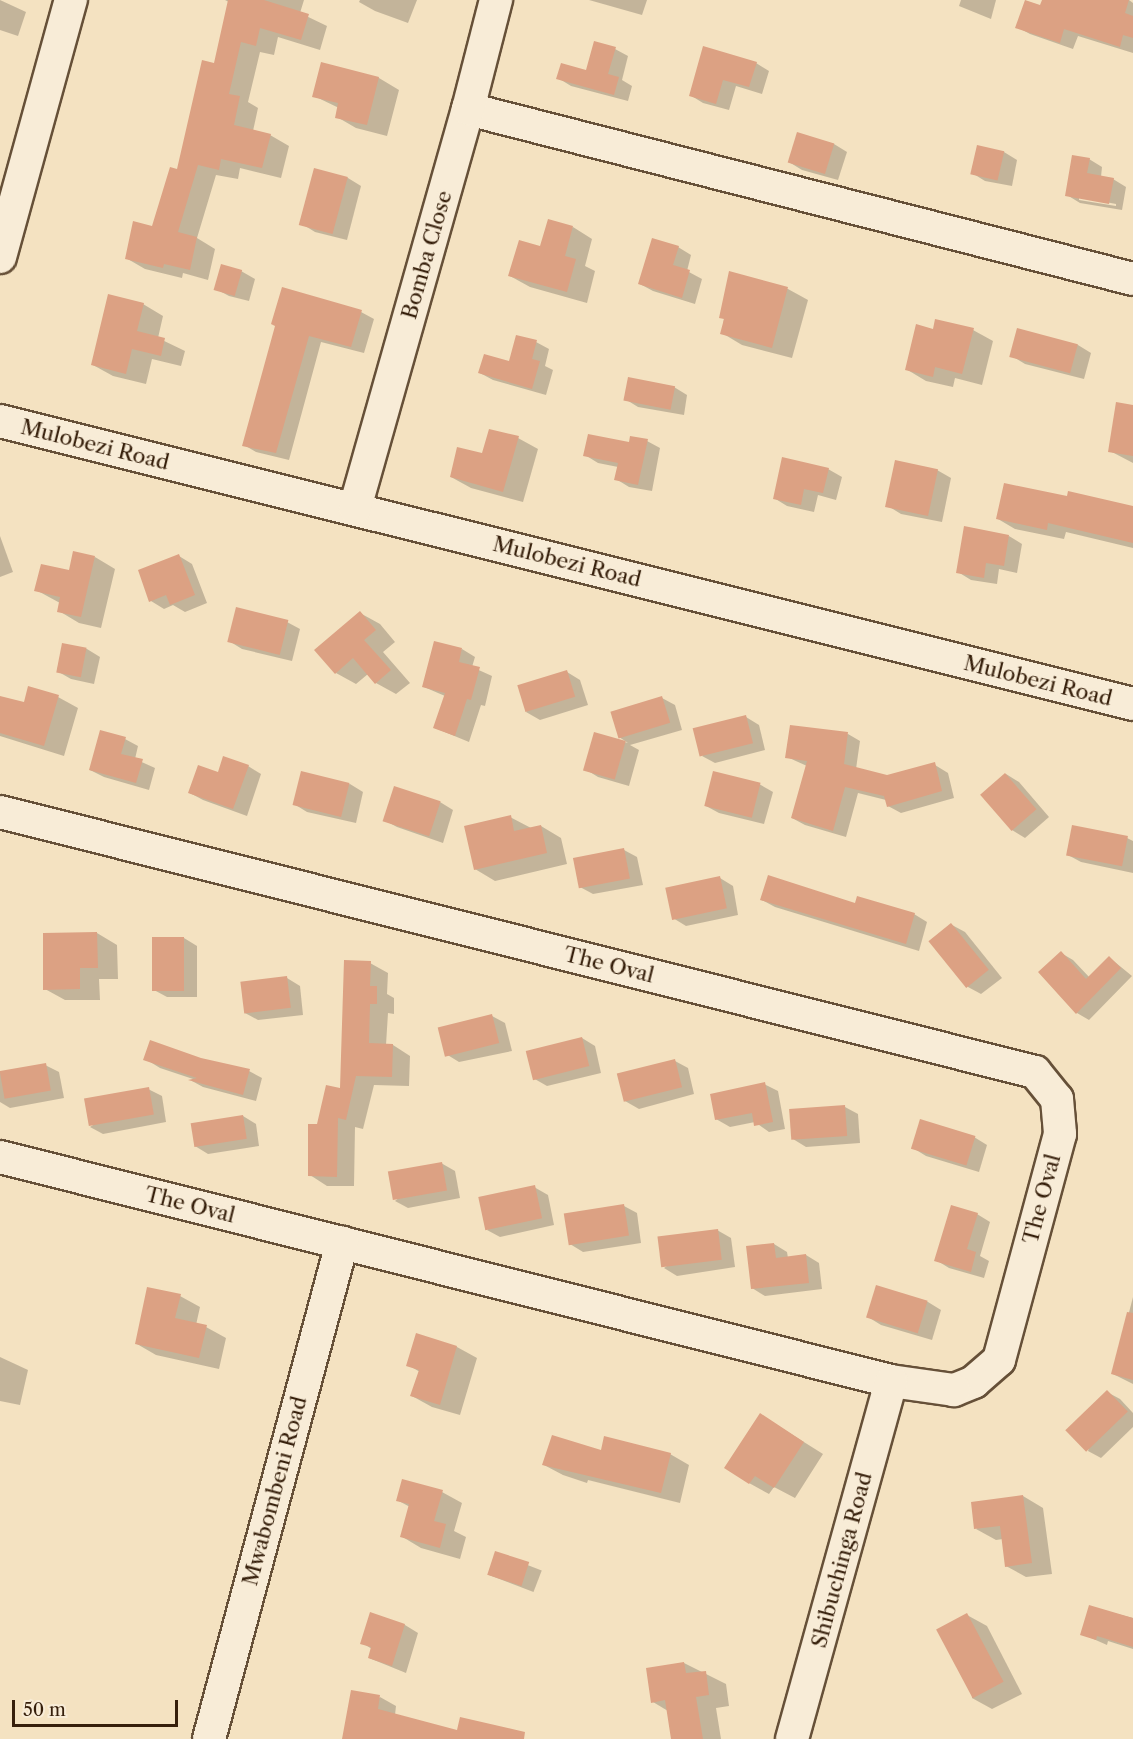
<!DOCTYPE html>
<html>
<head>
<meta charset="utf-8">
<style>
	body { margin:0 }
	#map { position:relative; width:1133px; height:1739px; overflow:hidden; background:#f4e2c1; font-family:"Libre Caslon Text",serif }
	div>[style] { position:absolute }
	.shadow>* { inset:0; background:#0003; transform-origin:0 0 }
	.building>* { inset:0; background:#dca183; transform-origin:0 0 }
	.roads { filter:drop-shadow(2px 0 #665038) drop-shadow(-2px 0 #665038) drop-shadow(0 2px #665038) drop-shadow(0 -2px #665038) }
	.minor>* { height:32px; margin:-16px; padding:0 16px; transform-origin:16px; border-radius:16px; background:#f8ecd7 }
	span { translate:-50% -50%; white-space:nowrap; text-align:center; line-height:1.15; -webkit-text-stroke:5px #f8ecd7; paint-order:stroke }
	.street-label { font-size:21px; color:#361f0b }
	.scale { position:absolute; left:12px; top:1700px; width:166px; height:27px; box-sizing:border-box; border:3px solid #361f0b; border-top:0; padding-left:8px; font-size:18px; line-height:21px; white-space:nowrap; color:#361f0b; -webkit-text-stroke:4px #f8ecd7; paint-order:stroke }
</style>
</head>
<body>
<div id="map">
	<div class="shadow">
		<div style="clip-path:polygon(0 0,26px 12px,18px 36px,0 30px)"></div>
		<div style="clip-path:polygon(225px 0,304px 0,300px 13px,327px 26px,320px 50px,278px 37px,274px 55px,260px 52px,248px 102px,258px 108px,253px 131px,270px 135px,289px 146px,281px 178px,240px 168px,238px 179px,216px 175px,197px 238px,215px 249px,208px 280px,183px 273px,182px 278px,145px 269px,126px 258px,153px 228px,178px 171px,215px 64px,229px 2px)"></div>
		<div style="clip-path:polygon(360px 0,417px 0,408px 23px,375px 11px,359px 2px)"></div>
		<div style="clip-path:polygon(589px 0,647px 0,642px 15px)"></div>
		<div style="clip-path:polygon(961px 0,996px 0,991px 19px,959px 6px)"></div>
		<div style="clip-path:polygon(1043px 0,1129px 0,1133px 3px,1133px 53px,1078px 36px,1073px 49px,1030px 34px,1017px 27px,1041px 7px)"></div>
		<div style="clip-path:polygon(615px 49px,628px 56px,622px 80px,632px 86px,628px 101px,571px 86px,558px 78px,587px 71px)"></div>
		<div style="clip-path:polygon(756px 63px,769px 71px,762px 94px,736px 86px,729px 110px,703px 103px,690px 95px)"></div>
		<div style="clip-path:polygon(322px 64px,379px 78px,399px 90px,387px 136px,356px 128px,337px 117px,339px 108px,314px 96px)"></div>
		<div style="clip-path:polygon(798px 134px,834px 144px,847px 152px,838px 180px,802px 170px,789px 162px)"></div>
		<div style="clip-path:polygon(978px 147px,1004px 152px,1017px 160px,1012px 186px,985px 181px,972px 173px)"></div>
		<div style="clip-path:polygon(evenodd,1089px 159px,1102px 167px,1101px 177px,1113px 179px,1126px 187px,1122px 210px,1080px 203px,1067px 195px,1089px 159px,1079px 197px,1116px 204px,1116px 206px,1079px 200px,1079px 197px)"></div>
		<div style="clip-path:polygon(316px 170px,348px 178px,361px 186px,347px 240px,315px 232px,302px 224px)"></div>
		<div style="clip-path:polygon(573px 227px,592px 239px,585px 266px,595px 271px,587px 303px,530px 287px,510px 276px,541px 248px)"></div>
		<div style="clip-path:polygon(678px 247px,691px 255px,687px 271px,702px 279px,695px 304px,653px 291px,640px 284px)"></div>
		<div style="clip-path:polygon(241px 271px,255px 279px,249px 301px,229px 296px,216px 289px)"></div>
		<div style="clip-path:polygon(730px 273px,788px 289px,808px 300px,792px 358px,742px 345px,722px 333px)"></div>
		<div style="clip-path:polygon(143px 304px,163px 316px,158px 338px,185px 351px,181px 366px,152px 359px,146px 384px,113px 376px,93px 365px)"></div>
		<div style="clip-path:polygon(361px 312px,374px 319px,364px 353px,321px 342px,289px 460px,256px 452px,244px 445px,276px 326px)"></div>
		<div style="clip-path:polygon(934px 330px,973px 330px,993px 341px,982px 385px,955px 378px,953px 387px,926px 381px,906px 369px)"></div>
		<div style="clip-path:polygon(1018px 330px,1078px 345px,1091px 353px,1084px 379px,1025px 364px,1012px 356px)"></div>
		<div style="clip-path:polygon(536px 342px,549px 349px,545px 366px,553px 370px,546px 395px,493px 380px,480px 373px,510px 363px)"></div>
		<div style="clip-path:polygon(674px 387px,687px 395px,684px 415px,638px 407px,625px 399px)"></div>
		<div style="clip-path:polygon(1133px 406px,1133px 463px,1110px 451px)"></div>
		<div style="clip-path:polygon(518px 438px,538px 449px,523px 502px,471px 488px,451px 477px,484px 455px)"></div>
		<div style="clip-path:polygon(647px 441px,660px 448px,652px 491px,629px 487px,616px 479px,618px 467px,598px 463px,585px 455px)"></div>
		<div style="clip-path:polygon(828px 469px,842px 477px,836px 500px,818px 495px,814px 512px,787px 506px,774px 498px)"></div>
		<div style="clip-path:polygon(937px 470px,951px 478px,942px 522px,901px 514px,888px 506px)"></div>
		<div style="clip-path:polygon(1068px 498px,1133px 507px,1133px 548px,1066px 532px,1064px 539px,1015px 529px,998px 519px)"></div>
		<div style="clip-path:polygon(0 536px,13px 572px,0 577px)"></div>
		<div style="clip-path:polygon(1009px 536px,1022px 544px,1017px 573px,999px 569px,997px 584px,971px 580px,958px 572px)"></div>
		<div style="clip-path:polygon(179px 556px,192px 564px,207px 603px,185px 612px,173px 605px,164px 609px,151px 601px)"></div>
		<div style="clip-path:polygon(95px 557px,115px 569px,101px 628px,79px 623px,59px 611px,60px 603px,36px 590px)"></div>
		<div style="clip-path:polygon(360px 613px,380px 624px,395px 642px,383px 652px,410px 683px,396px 694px,376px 683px,368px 674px,356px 684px,336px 673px)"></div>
		<div style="clip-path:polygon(287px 622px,300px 629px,292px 661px,242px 649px,229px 641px)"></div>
		<div style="clip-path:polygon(63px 644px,87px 649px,100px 657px,94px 684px,71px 679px,57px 671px)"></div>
		<div style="clip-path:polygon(462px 649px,475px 657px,472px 667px,492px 676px,485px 706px,481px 705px,469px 742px,435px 728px,445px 696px,424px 687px)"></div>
		<div style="clip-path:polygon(567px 672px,580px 680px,588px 705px,540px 720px,526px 712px)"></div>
		<div style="clip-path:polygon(0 697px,25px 704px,58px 697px,78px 708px,64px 756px,0 736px)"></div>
		<div style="clip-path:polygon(662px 698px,675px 705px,682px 730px,630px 745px,639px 750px,629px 786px,598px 777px,585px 769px,595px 734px,628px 743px,619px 737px)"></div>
		<div style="clip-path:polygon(746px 717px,759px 725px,765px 750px,715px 763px,702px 756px)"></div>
		<div style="clip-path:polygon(848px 734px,860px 741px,856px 769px,887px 777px,935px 765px,948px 773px,954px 798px,901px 813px,888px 806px,886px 800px,858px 793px,846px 837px,805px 825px,792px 818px,807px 766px,787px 757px)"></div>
		<div style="clip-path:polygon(125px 739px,138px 746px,135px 759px,155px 768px,149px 790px,104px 777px,90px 770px)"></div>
		<div style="clip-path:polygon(248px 766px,261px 774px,247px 816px,203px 800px,190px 793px,219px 774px)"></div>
		<div style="clip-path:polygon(1006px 774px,1019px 782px,1049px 817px,1025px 838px,1012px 830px)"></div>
		<div style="clip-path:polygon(350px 784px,363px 792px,356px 823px,307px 812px,294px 804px)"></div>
		<div style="clip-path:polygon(759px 784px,773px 792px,764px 824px,719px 813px,706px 806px)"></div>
		<div style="clip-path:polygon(440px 802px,453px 810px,443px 843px,397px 827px,384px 820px)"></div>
		<div style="clip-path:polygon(510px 817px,531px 828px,541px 826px,561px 838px,567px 864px,495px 881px,475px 869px)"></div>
		<div style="clip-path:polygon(1127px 838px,1133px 841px,1133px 873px,1081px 862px,1068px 855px)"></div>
		<div style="clip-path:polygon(624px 850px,637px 857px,643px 885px,593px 894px,580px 887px)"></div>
		<div style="clip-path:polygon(720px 878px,733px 886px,738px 915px,686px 926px,673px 918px)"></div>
		<div style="clip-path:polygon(762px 900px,856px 905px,914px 914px,927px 922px,919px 951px,775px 907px)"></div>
		<div style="clip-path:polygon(952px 925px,965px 932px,1002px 978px,981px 994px,968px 987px)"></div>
		<div style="clip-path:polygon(97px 933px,117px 945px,118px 979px,99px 979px,100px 1000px,65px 1000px,45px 989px)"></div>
		<div style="clip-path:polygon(184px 938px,197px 946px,197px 997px,167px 997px,154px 990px)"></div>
		<div style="clip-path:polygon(1061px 953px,1073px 960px,1090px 978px,1110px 958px,1132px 976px,1089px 1020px,1077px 1013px)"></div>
		<div style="clip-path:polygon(370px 963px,388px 973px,387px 994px,394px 998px,394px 1014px,388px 1013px,386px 1045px,393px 1045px,410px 1056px,409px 1086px,374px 1085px,363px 1129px,355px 1127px,354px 1186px,327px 1186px,310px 1175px,318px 1126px,341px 1090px)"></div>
		<div style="clip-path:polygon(287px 978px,300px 986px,303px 1015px,258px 1020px,245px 1013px)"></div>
		<div style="clip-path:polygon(492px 1016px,505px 1023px,512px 1051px,459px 1062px,446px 1054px)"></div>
		<div style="clip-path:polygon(582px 1038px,595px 1046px,601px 1073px,547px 1086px,533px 1078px)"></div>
		<div style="clip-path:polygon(147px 1060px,201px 1060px,249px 1071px,262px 1078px,256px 1101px,203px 1087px,192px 1081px,196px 1080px,160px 1068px)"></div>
		<div style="clip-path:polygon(675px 1061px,688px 1068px,694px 1094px,639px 1109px,625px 1101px)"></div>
		<div style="clip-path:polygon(45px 1065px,59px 1072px,64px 1098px,10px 1108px,0 1102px,0 1073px)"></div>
		<div style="clip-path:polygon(764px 1084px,778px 1091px,785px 1129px,769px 1132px,755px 1122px,730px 1127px,716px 1119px)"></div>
		<div style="clip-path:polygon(148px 1089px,162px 1096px,166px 1122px,103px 1134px,90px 1127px)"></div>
		<div style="clip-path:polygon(845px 1107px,858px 1114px,860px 1143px,806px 1147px,793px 1139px)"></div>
		<div style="clip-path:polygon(243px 1116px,256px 1124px,259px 1146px,208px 1154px,195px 1146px)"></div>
		<div style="clip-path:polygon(974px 1137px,987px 1145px,979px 1172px,926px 1156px,913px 1148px)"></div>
		<div style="clip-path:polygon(441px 1163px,455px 1171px,460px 1198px,408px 1208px,395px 1201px)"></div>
		<div style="clip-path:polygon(534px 1187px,548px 1195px,554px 1225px,500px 1237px,487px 1230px)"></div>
		<div style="clip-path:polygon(624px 1206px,637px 1213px,641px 1243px,583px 1252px,570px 1244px)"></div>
		<div style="clip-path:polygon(977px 1214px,990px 1222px,980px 1256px,989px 1261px,984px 1278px,949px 1268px,936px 1260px)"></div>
		<div style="clip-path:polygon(717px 1230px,731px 1238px,735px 1267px,677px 1276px,664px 1268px)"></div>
		<div style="clip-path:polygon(774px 1244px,787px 1252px,788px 1258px,806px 1255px,819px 1263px,822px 1289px,765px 1296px,752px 1288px)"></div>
		<div style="clip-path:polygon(877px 1287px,928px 1302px,941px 1310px,932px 1340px,881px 1325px,868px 1317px)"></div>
		<div style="clip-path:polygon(180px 1296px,200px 1307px,196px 1325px,206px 1327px,226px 1338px,219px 1369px,156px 1355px,137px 1344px)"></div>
		<div style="clip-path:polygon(1133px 1297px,1133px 1384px,1113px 1374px)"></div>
		<div style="clip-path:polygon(417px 1335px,457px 1347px,477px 1358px,460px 1415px,432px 1407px,412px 1396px,420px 1372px,408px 1365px)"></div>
		<div style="clip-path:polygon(0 1357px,28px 1370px,20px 1405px,0 1401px)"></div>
		<div style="clip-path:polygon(1107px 1392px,1120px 1399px,1133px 1413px,1133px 1427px,1101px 1458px,1088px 1451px)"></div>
		<div style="clip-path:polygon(780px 1427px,823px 1454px,795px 1498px,774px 1487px,769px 1494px,749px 1483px)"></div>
		<div style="clip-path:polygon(602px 1452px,670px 1454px,689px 1465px,680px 1503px,588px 1480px,587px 1483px,563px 1475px,544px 1465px)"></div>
		<div style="clip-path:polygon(442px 1492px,462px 1503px,454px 1531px,466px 1537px,460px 1559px,421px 1548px,401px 1536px,410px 1507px,397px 1500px)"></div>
		<div style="clip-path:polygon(1023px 1496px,1043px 1508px,1052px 1574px,1026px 1577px,1006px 1566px,1003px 1539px,996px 1540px,976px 1529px)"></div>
		<div style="left:496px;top:1553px;width:49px;height:23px;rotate:21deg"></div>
		<div style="clip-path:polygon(1090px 1607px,1133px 1618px,1133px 1649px,1108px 1641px,1107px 1645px,1082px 1634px)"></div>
		<div style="clip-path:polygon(371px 1614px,405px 1625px,418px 1633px,406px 1673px,369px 1658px,372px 1649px,362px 1643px)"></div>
		<div style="clip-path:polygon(967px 1615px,987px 1626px,1022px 1694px,992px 1709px,972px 1698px)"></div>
		<div style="clip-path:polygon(684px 1663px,726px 1684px,729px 1706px,716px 1708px,721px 1739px,672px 1739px,668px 1711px,653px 1702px)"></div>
		<div style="clip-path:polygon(380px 1697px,396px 1706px,395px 1715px,458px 1732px,512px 1739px,343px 1739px)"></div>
	</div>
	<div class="building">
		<div style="clip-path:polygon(228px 0,264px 0,309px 14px,301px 40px,260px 28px,256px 46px,241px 42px,229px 94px,240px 96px,234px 125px,271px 134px,262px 168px,221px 159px,219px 170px,198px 165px,178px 232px,197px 237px,190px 270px,164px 264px,163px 268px,125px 259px,133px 221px,152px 226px,170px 167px,177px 169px,202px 60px,214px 63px)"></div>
		<div style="clip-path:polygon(1025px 0,1040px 5px,1042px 0,1129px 0,1125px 13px,1133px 16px,1133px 38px,1123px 35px,1120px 47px,1064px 29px,1060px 43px,1015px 28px)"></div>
		<div style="clip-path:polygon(594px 41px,616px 47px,608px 74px,619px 77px,614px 95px,556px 79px,561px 63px,586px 70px)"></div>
		<div style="clip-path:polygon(703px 46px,757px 62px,749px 87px,723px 80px,716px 104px,689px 96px)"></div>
		<div style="clip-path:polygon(321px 62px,379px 77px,367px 125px,335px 118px,338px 103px,312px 97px)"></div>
		<div style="left:797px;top:132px;width:39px;height:32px;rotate:17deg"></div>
		<div style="left:977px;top:145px;width:28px;height:30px;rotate:13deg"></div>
		<div style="clip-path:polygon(1072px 155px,1090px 158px,1087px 173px,1114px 178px,1109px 204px,1065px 196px)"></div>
		<div style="left:314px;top:168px;width:35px;height:59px;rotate:15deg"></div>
		<div style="clip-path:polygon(548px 219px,573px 226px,565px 256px,576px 259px,567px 292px,508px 276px,519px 240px,540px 246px)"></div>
		<div style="clip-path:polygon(652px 238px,679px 246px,673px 265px,690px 270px,682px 298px,638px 284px)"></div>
		<div style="left:221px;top:264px;width:22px;height:27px;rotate:16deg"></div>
		<div style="clip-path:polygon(729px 271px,788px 287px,772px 348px,720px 334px,724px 319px,719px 318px)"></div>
		<div style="clip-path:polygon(282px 287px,362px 310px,351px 347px,309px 336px,276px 453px,242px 446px,275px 326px,271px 324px)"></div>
		<div style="clip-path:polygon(108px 294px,144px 303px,137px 331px,165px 338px,161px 356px,132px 349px,126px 374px,91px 365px)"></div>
		<div style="clip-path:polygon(935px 319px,974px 328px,962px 374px,935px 367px,933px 377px,905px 370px,916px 324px,933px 329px)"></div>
		<div style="left:1017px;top:328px;width:63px;height:30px;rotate:15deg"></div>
		<div style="clip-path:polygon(516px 335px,537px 340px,532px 359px,540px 361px,532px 389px,478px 373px,484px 354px,509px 361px)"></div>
		<div style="left:628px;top:377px;width:48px;height:24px;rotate:11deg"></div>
		<div style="clip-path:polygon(1116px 402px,1133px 405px,1133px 456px,1108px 452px)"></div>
		<div style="clip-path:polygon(489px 429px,519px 436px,503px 492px,450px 477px,457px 447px,482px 453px)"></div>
		<div style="clip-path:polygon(588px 434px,629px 442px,630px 436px,648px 439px,638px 485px,614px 480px,618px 463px,583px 456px)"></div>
		<div style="clip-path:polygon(782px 457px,829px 468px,823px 493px,804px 489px,801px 505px,773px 499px)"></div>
		<div style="left:895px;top:460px;width:44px;height:48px;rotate:12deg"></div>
		<div style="clip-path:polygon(1004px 483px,1067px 496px,1068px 491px,1133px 506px,1133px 543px,1048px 523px,1047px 530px,996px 519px)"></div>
		<div style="clip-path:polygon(964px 526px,1009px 535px,1004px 566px,986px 563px,984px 578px,956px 573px)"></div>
		<div style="clip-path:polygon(73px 551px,95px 556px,81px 617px,57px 612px,60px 597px,34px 591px,41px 564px,69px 570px)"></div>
		<div style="clip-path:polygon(179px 554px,195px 595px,170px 605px,166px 595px,149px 602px,138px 570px)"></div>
		<div style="left:236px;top:607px;width:54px;height:36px;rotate:14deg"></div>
		<div style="clip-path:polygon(360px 611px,376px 630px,364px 640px,391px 670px,375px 684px,353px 658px,335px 674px,314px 650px)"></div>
		<div style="clip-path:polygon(434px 641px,462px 648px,459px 662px,480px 667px,471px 700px,467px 699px,455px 736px,433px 728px,445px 693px,422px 687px)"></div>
		<div style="left:62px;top:643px;width:25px;height:30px;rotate:11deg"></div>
		<div style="left:567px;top:670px;width:28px;height:52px;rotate:73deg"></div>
		<div style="clip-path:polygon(28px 686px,59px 695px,44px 746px,0 733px,0 696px,24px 702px)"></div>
		<div style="left:662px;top:696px;width:28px;height:54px;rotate:73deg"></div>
		<div style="left:746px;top:715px;width:29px;height:55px;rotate:76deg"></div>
		<div style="clip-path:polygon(790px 725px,848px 732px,844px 764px,887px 775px,935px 762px,942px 791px,887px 807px,884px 796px,845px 787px,833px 831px,791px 818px,807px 761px,785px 758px)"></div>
		<div style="clip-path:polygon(100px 730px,126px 737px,121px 754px,143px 759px,136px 783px,89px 770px)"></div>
		<div style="left:594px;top:732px;width:33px;height:40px;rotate:16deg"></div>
		<div style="clip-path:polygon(223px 756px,249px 765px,233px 809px,188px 793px,198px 765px,218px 772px)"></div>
		<div style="left:301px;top:771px;width:50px;height:35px;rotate:14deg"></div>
		<div style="left:713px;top:771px;width:49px;height:36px;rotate:14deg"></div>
		<div style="left:1005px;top:773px;width:48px;height:33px;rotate:49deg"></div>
		<div style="left:394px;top:786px;width:49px;height:37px;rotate:18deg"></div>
		<div style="clip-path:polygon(511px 815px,514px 831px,541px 825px,547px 853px,474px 870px,464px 826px)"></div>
		<div style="left:1072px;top:825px;width:57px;height:31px;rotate:11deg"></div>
		<div style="left:624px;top:848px;width:31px;height:52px;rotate:79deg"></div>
		<div style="clip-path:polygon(768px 875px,855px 903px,857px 896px,915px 913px,906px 944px,760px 900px)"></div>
		<div style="left:720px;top:876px;width:33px;height:56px;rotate:78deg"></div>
		<div style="left:951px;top:923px;width:60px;height:29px;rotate:51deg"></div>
		<div style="clip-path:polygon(97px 932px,98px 968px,80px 968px,80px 989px,43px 990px,43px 933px)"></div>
		<div style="left:152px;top:937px;width:32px;height:54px"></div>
		<div style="clip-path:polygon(1061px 951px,1086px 979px,1109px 956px,1121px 968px,1076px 1014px,1038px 972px)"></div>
		<div style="clip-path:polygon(344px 960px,371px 961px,370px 986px,377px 986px,377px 1004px,370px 1004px,369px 1043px,393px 1044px,392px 1077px,356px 1076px,346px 1120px,338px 1118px,337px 1177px,308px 1176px,308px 1124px,317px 1124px,326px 1085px,340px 1088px)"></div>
		<div style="left:287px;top:976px;width:32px;height:47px;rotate:83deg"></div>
		<div style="left:492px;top:1014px;width:30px;height:56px;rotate:76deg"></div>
		<div style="left:582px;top:1037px;width:30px;height:58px;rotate:76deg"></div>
		<div style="clip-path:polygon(150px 1040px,201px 1058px,250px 1069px,243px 1095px,188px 1080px,197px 1078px,143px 1060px)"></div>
		<div style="left:675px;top:1059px;width:29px;height:60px;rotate:76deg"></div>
		<div style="left:46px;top:1063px;width:28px;height:47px;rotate:80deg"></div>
		<div style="clip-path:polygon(765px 1082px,773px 1122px,754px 1126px,752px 1113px,715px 1120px,710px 1094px)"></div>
		<div style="left:149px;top:1087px;width:28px;height:66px;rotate:80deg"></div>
		<div style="left:845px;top:1105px;width:31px;height:56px;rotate:86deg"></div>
		<div style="left:243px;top:1115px;width:24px;height:53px;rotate:81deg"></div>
		<div style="left:920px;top:1119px;width:58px;height:31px;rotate:17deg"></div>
		<div style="left:442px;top:1162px;width:29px;height:55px;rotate:80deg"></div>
		<div style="left:535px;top:1185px;width:34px;height:58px;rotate:78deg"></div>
		<div style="left:624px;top:1204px;width:32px;height:61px;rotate:81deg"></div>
		<div style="clip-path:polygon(951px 1205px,978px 1213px,967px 1249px,976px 1252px,971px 1272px,934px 1261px)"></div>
		<div style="left:718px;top:1229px;width:31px;height:61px;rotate:83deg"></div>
		<div style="clip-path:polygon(774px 1243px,776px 1258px,806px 1254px,809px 1283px,751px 1289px,746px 1246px)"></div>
		<div style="left:876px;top:1285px;width:54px;height:34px;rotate:17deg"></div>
		<div style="clip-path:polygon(147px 1287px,181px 1294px,175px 1318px,207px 1325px,199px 1358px,135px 1344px)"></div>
		<div style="clip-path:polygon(1127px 1312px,1133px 1313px,1133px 1380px,1111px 1374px)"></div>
		<div style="clip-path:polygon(416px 1333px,457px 1346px,440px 1405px,410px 1396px,419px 1370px,406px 1366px)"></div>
		<div style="left:1107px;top:1390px;width:30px;height:58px;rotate:46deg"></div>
		<div style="clip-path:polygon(760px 1413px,804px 1442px,774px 1488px,755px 1476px,749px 1484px,724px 1468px)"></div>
		<div style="clip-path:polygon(552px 1435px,601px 1450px,604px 1436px,671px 1453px,661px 1493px,542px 1465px)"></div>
		<div style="clip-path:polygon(402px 1479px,443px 1490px,434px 1521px,446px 1524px,440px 1548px,400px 1537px,409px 1504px,396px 1501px)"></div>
		<div style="clip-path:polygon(1023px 1495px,1032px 1563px,1005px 1567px,1000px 1526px,974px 1529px,971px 1502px)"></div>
		<div style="left:495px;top:1551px;width:36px;height:25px;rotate:18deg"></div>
		<div style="clip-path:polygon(1089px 1605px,1133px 1618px,1133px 1647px,1097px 1636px,1096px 1640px,1080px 1635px)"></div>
		<div style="clip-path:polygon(370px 1612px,405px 1624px,392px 1666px,368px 1658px,371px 1647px,360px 1644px)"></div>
		<div style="left:967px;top:1613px;width:78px;height:35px;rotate:62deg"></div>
		<div style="clip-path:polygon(684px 1662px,686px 1673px,706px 1671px,709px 1695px,696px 1697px,703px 1739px,671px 1739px,665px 1700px,651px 1703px,646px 1668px)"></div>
		<div style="clip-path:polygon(351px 1690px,380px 1695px,378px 1709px,457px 1730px,460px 1717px,525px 1732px,524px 1739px,342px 1739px)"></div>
	</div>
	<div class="roads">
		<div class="minor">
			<div style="left:468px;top:109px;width:686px;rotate:14.34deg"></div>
			<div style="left:0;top:257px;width:267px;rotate:-74.6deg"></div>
			<div style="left:0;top:421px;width:1168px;rotate:14.02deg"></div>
			<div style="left:355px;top:508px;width:415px;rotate:-74.2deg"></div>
			<div style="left:468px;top:109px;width:113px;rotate:-75.6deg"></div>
			<div style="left:0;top:812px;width:1067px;rotate:14.1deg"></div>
			<div style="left:1035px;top:1072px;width:35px;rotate:51deg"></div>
			<div style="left:1057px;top:1099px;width:35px;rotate:85deg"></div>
			<div style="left:1060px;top:1134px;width:234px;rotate:105.1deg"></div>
			<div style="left:999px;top:1360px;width:33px;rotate:139deg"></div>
			<div style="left:974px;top:1382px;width:22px;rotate:158deg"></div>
			<div style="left:954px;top:1390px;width:64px;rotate:-171.9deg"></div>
			<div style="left:891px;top:1381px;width:919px;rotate:-165.89deg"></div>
			<div style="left:209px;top:1739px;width:514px;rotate:-74.99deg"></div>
			<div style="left:792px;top:1739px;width:371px;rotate:-74.5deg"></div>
		</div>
	</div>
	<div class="street-label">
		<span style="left:427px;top:255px;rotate:-74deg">Bomba Close</span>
		<span style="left:95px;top:445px;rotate:14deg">Mulobezi Road</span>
		<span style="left:567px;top:562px;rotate:14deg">Mulobezi Road</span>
		<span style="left:1038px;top:681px;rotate:14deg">Mulobezi Road</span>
		<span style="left:609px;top:965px;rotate:14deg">The Oval</span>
		<span style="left:1042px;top:1199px;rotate:-75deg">The Oval</span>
		<span style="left:190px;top:1205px;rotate:14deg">The Oval</span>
		<span style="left:275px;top:1491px;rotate:-75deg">Mwabombeni Road</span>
		<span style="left:842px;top:1560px;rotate:-75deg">Shibuchinga Road</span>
	</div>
	<div class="scale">50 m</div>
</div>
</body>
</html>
